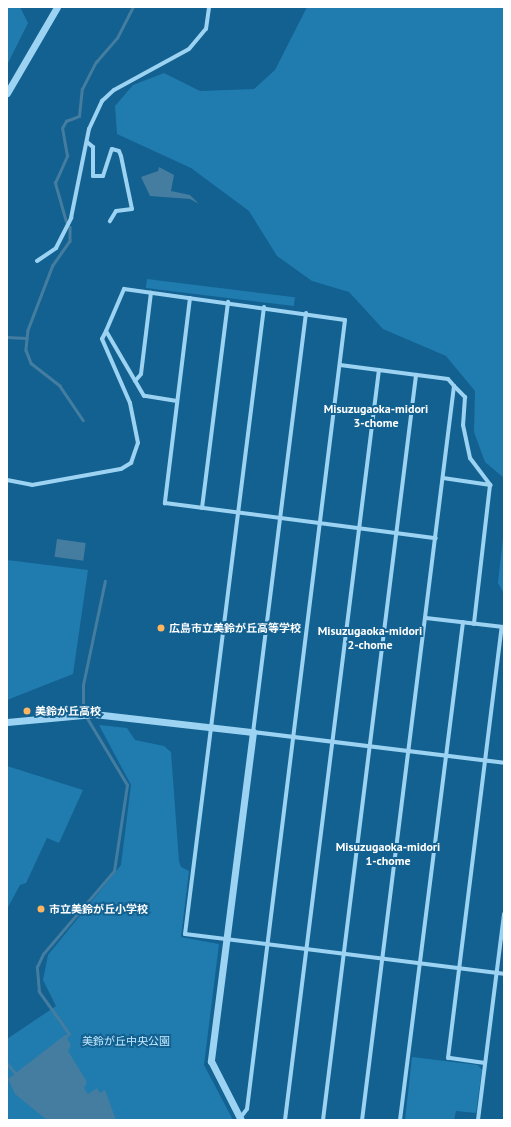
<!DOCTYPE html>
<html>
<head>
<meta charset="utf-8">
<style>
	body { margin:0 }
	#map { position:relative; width:511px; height:1127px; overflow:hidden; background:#126191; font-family:"PT Sans","Noto Sans JP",sans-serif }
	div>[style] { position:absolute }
	.green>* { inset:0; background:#207baf; transform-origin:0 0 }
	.water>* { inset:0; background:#447d9f; transform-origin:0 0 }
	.stream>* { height:2.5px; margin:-1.25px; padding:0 1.25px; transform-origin:1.25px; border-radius:1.25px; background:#447d9f }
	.minor>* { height:4px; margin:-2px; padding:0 2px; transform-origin:2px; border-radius:2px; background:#9dd3f2 }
	.tertiary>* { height:7px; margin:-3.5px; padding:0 3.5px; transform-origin:3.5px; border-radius:3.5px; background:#9dd3f2 }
	.dots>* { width:11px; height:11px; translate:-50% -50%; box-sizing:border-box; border:2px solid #126191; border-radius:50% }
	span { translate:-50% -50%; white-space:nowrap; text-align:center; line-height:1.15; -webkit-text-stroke:4px #126191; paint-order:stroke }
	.poi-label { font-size:11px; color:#fff; font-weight:700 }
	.left { translate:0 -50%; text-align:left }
	.park-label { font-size:11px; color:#c5e9fd }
	.neighbourhood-label { font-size:12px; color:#fff; font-weight:700 }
	.frame { position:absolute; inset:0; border:8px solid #fff; pointer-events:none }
</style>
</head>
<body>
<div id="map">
	<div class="green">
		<div style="clip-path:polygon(7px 7px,20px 7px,28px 23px,7px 65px)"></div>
		<div style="clip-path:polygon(307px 7px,504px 7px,504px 478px,485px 462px,474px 432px,475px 391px,446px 356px,383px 329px,349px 292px,312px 281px,277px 256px,249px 211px,191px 168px,117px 134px,115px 106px,133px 85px,164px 73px,200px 91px,254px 89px,275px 70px)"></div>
		<div style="left:147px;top:279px;width:149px;height:9px;rotate:7deg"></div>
		<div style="clip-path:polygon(504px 528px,504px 594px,498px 583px)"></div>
		<div style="clip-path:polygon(7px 560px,88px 570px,73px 674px,7px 700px)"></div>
		<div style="clip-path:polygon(99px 725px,127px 728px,135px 740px,164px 746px,171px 752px,179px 861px,181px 867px,189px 871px,181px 937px,219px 944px,204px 1065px,233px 1120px,7px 1120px,7px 1039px,56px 1006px,43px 980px,48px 955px,121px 865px,131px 785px)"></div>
		<div style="clip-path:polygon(7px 766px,83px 790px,59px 843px,47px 838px,26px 883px,20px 885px,7px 909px)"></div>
		<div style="clip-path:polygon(412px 1057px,478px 1065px,482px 1070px,476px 1113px,456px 1111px,454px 1120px,405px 1120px)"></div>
	</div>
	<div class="water">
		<div style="clip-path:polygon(159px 167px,174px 175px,171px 191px,190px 195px,199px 204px,190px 199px,150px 196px,141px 177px,158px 171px)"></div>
		<div style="left:57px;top:539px;width:29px;height:18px;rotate:8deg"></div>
		<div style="clip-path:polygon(65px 1035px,71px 1045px,68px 1051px,87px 1082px,84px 1088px,88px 1094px,97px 1088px,100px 1093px,105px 1090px,116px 1120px,47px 1120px,15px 1094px,8px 1079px)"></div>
	</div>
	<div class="stream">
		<div style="left:66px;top:222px;width:41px;rotate:-105.8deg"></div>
		<div style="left:55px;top:183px;width:30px;rotate:-66deg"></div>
		<div style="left:67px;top:156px;width:28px;rotate:-100deg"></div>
		<div style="left:62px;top:128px;width:8px;rotate:-60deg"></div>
		<div style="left:66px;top:121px;width:14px;rotate:-21deg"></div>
		<div style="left:79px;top:116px;width:27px;rotate:-84deg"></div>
		<div style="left:82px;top:89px;width:30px;rotate:-63deg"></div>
		<div style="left:96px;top:62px;width:32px;rotate:-49deg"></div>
		<div style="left:117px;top:38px;width:35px;rotate:-63deg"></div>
		<div style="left:70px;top:227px;width:14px;rotate:90deg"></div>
		<div style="left:70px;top:241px;width:29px;rotate:125deg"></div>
		<div style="left:53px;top:265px;width:70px;rotate:111deg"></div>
		<div style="left:28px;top:330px;width:20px;rotate:96deg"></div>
		<div style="left:26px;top:350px;width:14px;rotate:69deg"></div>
		<div style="left:31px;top:363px;width:37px;rotate:38deg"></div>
		<div style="left:60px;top:386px;width:41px;rotate:55.9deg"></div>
		<div style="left:7px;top:337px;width:19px;rotate:3deg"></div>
		<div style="left:64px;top:1038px;width:6px;rotate:-39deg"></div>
		<div style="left:69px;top:1034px;width:52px;rotate:-125.5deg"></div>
		<div style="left:39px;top:992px;width:25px;rotate:-95deg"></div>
		<div style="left:37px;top:967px;width:14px;rotate:-65deg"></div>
		<div style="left:43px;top:954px;width:109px;rotate:-49.5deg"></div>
		<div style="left:114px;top:871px;width:87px;rotate:-81.4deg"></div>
		<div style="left:127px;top:785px;width:82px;rotate:-121deg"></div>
		<div style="left:85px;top:715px;width:11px;rotate:-100deg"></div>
		<div style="left:83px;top:704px;width:19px;rotate:-90deg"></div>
		<div style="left:83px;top:685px;width:106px;rotate:-78.1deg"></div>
		<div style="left:7px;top:1063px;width:16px;rotate:50deg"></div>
	</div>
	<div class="minor">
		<div style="left:87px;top:142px;width:8px;rotate:40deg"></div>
		<div style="left:93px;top:147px;width:29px;rotate:90deg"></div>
		<div style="left:93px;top:176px;width:10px"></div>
		<div style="left:103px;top:176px;width:28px;rotate:-72deg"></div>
		<div style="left:112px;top:149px;width:7px;rotate:16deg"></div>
		<div style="left:119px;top:151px;width:5px;rotate:68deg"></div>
		<div style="left:121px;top:156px;width:54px;rotate:78.3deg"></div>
		<div style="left:132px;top:209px;width:16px;rotate:173deg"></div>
		<div style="left:116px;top:211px;width:12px;rotate:121deg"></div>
		<div style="left:37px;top:261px;width:23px;rotate:-34deg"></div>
		<div style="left:56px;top:248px;width:34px;rotate:-63deg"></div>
		<div style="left:71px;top:218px;width:91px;rotate:-78.6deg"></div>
		<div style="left:89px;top:129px;width:31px;rotate:-65deg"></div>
		<div style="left:102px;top:101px;width:16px;rotate:-43deg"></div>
		<div style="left:114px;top:90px;width:85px;rotate:-28.7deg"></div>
		<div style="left:189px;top:49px;width:26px;rotate:-50deg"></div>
		<div style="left:206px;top:29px;width:22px;rotate:-82deg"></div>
		<div style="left:190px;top:298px;width:207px;rotate:97deg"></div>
		<div style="left:165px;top:503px;width:273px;rotate:7.4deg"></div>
		<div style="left:264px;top:307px;width:632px;rotate:97.18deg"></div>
		<div style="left:185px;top:934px;width:321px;rotate:7.1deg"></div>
		<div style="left:306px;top:313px;width:422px;rotate:97.2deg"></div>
		<div style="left:253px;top:732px;width:253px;rotate:7deg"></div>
		<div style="left:340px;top:365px;width:109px;rotate:7.4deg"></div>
		<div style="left:448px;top:379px;width:9px;rotate:49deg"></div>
		<div style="left:454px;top:386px;width:740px;rotate:97.14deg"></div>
		<div style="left:135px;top:381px;width:9px;rotate:-49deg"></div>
		<div style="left:141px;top:374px;width:82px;rotate:-83deg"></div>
		<div style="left:454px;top:386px;width:16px;rotate:45deg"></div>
		<div style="left:465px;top:397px;width:28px;rotate:94deg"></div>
		<div style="left:463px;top:425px;width:34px;rotate:78deg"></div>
		<div style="left:470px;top:458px;width:34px;rotate:53deg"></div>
		<div style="left:177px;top:401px;width:33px;rotate:-171deg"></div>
		<div style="left:144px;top:396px;width:75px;rotate:-120.3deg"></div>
		<div style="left:106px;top:331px;width:46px;rotate:-66.8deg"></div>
		<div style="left:124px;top:289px;width:223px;rotate:8deg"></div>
		<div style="left:345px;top:320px;width:795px;rotate:97.08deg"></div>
		<div style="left:247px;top:1109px;width:11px;rotate:128deg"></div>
		<div style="left:443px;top:478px;width:48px;rotate:8.5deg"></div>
		<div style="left:490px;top:485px;width:140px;rotate:96.6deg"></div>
		<div style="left:7px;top:480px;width:25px;rotate:11deg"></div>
		<div style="left:32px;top:485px;width:90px;rotate:-10.2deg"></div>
		<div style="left:121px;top:469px;width:12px;rotate:-31deg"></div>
		<div style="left:131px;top:463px;width:21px;rotate:-71deg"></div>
		<div style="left:138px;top:443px;width:41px;rotate:-101.3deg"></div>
		<div style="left:130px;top:403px;width:70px;rotate:-113.6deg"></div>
		<div style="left:102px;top:339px;width:9px;rotate:-63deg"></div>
		<div style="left:202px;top:508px;width:208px;rotate:-82.8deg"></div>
		<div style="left:426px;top:618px;width:78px;rotate:6.7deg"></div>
		<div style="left:485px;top:1063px;width:37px;rotate:-172deg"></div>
		<div style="left:448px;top:1058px;width:434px;rotate:-82.9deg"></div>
		<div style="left:285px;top:1120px;width:756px;rotate:-82.86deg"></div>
		<div style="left:323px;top:1120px;width:751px;rotate:-82.88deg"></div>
		<div style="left:400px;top:1120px;width:502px;rotate:-82.79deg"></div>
		<div style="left:478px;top:1120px;width:208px;rotate:-82.8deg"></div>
	</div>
	<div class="tertiary">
		<div style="left:7px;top:93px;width:99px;rotate:-59.8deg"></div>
		<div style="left:7px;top:722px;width:87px;rotate:-5.3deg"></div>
		<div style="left:94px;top:714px;width:160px;rotate:6.5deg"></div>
		<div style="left:253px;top:732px;width:332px;rotate:97.3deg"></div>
		<div style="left:211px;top:1061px;width:66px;rotate:63deg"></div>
	</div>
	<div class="dots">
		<div style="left:161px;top:628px;background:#ffb45f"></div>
		<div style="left:27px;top:711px;background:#ffb45f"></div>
		<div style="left:41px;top:909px;background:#ffb45f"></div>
	</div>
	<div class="poi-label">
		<span class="left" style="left:169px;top:628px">広島市立美鈴が丘高等学校</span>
		<span class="left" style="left:35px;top:711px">美鈴が丘高校</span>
		<span class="left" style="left:49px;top:909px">市立美鈴が丘小学校</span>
	</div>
	<div class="park-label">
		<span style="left:126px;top:1041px">美鈴が丘中央公園</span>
	</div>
	<div class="neighbourhood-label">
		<span style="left:376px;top:416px">Misuzugaoka-midori<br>3-chome</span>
		<span style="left:370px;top:638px">Misuzugaoka-midori<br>2-chome</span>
		<span style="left:388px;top:854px">Misuzugaoka-midori<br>1-chome</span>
	</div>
	<div class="frame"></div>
</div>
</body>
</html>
